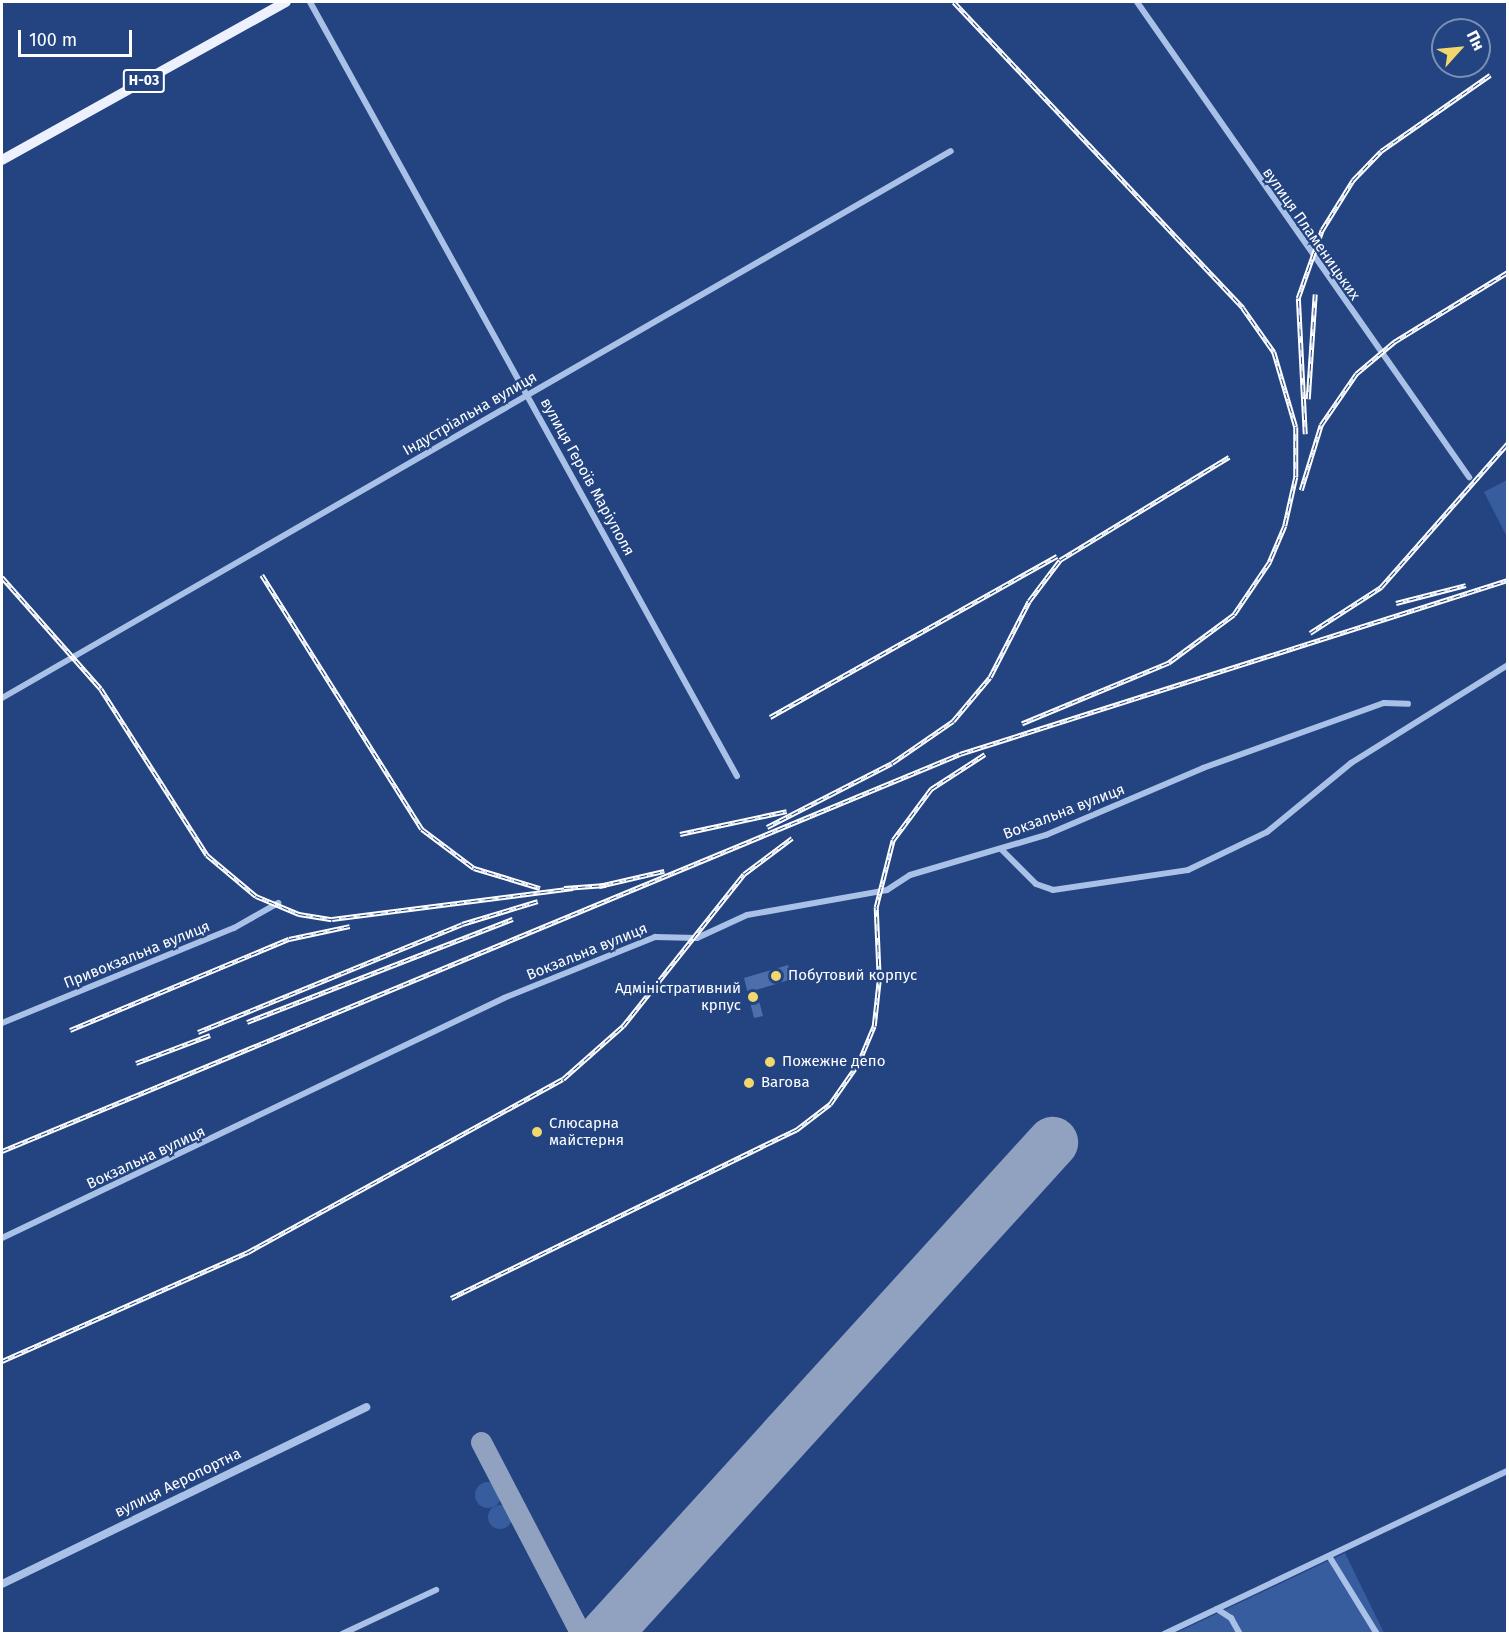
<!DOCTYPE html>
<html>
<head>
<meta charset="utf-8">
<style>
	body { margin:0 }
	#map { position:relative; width:1509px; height:1635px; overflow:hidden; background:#234481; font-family:"Fira Sans",sans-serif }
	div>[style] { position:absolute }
	.green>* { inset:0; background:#385d9f }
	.round { border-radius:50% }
	.taxiway>* { height:21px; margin:-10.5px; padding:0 10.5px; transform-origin:10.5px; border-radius:10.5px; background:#91a2c0 }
	.runway>* { height:51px; margin:-25.5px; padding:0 25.5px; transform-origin:25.5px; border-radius:25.5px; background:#91a2c0 }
	.building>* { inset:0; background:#4c6eaa }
	.minor>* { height:6px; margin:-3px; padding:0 3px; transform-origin:3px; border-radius:3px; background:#aac1e7 }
	.tertiary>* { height:8px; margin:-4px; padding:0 4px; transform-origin:4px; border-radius:4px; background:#aac1e7 }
	.primary>* { height:10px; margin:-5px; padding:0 5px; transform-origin:5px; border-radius:5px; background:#ecf1fd }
	.rail>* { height:4.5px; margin-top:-2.25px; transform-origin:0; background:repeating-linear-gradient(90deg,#234481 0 7px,#fff 0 14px); box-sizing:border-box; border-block:2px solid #fff }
	.dots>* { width:16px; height:16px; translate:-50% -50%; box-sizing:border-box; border:3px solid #234481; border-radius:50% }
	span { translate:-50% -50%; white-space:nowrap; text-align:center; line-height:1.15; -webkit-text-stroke:4.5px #234481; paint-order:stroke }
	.shield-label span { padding:2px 4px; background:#234481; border:2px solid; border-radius:4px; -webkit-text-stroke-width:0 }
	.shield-label { font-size:14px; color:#fff; font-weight:700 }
	.street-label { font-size:15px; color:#fff }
	.poi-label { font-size:15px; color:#fff }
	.left { translate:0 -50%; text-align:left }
	.right { translate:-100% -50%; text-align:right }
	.frame { position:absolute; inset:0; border:3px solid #fff; pointer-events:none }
	.north { position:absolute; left:1431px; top:18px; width:60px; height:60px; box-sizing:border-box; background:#234481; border:2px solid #7b8fb3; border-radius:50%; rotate:63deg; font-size:16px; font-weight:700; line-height:24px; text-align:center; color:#fff }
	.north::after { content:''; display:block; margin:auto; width:21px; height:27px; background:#f2d76d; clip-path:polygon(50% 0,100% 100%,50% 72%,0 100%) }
	.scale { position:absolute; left:18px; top:30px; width:114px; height:27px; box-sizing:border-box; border:3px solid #fff; border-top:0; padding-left:8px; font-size:18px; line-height:21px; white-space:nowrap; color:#fff; -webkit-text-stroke:4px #234481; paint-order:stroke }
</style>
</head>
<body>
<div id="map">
	<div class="green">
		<div style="clip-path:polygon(1507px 480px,1507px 537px,1484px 492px)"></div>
		<div class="round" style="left:475px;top:1482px;width:26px;height:26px"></div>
		<div class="round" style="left:488px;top:1505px;width:24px;height:24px"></div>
		<div style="clip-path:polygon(1345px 1553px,1384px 1633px,1174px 1634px)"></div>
	</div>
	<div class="taxiway">
		<div style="left:481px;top:1442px;width:216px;rotate:62.5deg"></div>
	</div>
	<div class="runway">
		<div style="left:605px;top:1634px;width:665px;rotate:-47.74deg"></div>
	</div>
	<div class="building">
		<div style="clip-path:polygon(788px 965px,792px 979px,756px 990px,763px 1016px,754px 1018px,744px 978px)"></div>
	</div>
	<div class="minor">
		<div style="left:310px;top:2px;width:884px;rotate:61.12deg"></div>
		<div style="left:1137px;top:2px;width:580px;rotate:55.05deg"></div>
		<div style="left:2px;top:698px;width:1095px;rotate:-29.96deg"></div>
		<div style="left:1001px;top:849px;width:49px;rotate:45deg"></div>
		<div style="left:1036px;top:884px;width:18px;rotate:19deg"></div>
		<div style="left:1053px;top:890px;width:136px;rotate:-8.4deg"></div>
		<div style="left:1188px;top:870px;width:88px;rotate:-25.7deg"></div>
		<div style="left:1267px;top:832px;width:109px;rotate:-39.4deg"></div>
		<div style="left:1351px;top:763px;width:185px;rotate:-32deg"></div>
		<div style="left:2px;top:1023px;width:251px;rotate:-22.3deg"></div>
		<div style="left:234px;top:928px;width:51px;rotate:-29.6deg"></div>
		<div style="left:2px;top:1238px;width:556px;rotate:-25.55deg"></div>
		<div style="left:504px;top:998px;width:163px;rotate:-22deg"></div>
		<div style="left:655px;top:937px;width:42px;rotate:1.4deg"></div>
		<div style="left:697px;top:938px;width:55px;rotate:-24.7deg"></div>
		<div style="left:747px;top:915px;width:142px;rotate:-10.1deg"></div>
		<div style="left:887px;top:890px;width:27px;rotate:-33deg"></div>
		<div style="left:910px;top:875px;width:142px;rotate:-16.4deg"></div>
		<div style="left:1046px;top:835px;width:171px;rotate:-23.1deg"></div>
		<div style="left:1203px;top:768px;width:192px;rotate:-19.8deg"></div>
		<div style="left:1384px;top:703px;width:24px;rotate:2deg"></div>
		<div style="left:1329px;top:1556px;width:92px;rotate:58.4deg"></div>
		<div style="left:1217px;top:1609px;width:17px;rotate:33deg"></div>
		<div style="left:1231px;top:1618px;width:18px;rotate:61deg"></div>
		<div style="left:342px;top:1634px;width:104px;rotate:-25.1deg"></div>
		<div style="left:1164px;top:1634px;width:381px;rotate:-25.4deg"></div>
	</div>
	<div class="tertiary">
		<div style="left:2px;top:1584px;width:405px;rotate:-25.9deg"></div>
	</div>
	<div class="primary">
		<div style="left:2px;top:160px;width:325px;rotate:-29.1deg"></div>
	</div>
	<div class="rail">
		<div style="left:954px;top:2px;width:421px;rotate:46.6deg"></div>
		<div style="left:1243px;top:308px;width:54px;rotate:54.8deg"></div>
		<div style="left:1274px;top:352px;width:78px;rotate:73.7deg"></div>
		<div style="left:1296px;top:427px;width:50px;rotate:90deg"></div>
		<div style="left:1296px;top:477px;width:50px;rotate:102.7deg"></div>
		<div style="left:1285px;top:526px;width:39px;rotate:113deg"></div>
		<div style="left:1270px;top:562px;width:64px;rotate:124.2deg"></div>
		<div style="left:1234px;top:615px;width:81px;rotate:143.6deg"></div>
		<div style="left:1169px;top:663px;width:159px;rotate:157.5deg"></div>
		<div style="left:1308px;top:399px;width:105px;rotate:-86.2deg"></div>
		<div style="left:1305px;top:434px;width:136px;rotate:-92.9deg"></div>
		<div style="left:1298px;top:298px;width:72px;rotate:-70.6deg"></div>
		<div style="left:1322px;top:230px;width:59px;rotate:-58.2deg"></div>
		<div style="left:1353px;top:180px;width:40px;rotate:-46deg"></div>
		<div style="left:1381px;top:151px;width:133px;rotate:-34.9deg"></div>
		<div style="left:1301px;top:490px;width:68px;rotate:-72.9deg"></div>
		<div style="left:1321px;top:425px;width:62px;rotate:-55.5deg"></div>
		<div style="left:1356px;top:374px;width:50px;rotate:-40.1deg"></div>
		<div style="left:1394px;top:342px;width:134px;rotate:-31.6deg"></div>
		<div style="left:262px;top:575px;width:300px;rotate:57.8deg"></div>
		<div style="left:422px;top:829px;width:65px;rotate:36.9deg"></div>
		<div style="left:474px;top:868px;width:69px;rotate:16.9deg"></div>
		<div style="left:2px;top:577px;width:149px;rotate:48.5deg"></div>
		<div style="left:101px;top:689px;width:197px;rotate:57.4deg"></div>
		<div style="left:207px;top:855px;width:64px;rotate:39.9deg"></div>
		<div style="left:256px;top:896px;width:47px;rotate:22.7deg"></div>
		<div style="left:299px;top:914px;width:33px;rotate:9deg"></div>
		<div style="left:332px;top:919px;width:243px;rotate:-7.3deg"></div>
		<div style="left:1396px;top:603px;width:72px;rotate:-14.4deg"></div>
		<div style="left:1310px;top:633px;width:85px;rotate:-32.9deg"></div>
		<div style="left:1381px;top:587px;width:192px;rotate:-48.6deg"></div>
		<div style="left:770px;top:717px;width:329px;rotate:-29.3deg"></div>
		<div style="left:767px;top:827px;width:140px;rotate:-27.1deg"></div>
		<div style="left:892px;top:763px;width:74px;rotate:-34.5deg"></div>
		<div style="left:953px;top:721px;width:57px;rotate:-49.9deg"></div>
		<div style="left:990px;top:677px;width:85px;rotate:-62.8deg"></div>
		<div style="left:1029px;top:601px;width:51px;rotate:-52.9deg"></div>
		<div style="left:1060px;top:560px;width:198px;rotate:-31.4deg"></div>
		<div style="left:680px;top:834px;width:109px;rotate:-12.1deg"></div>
		<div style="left:599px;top:886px;width:67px;rotate:-13deg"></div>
		<div style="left:564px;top:888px;width:42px;rotate:-4.1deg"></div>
		<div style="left:247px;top:1022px;width:285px;rotate:-21.2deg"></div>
		<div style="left:70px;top:1030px;width:237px;rotate:-22.6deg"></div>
		<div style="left:289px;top:939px;width:62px;rotate:-12deg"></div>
		<div style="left:198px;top:1032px;width:285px;rotate:-22.2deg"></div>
		<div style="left:462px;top:924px;width:79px;rotate:-16.8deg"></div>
		<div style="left:136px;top:1063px;width:79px;rotate:-20.7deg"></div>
		<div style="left:2px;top:1151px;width:1037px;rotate:-22.51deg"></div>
		<div style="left:960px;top:754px;width:575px;rotate:-17.62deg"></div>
		<div style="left:451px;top:1298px;width:384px;rotate:-26deg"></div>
		<div style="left:796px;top:1130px;width:43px;rotate:-37.4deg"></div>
		<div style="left:830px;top:1104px;width:49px;rotate:-55deg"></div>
		<div style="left:858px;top:1064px;width:41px;rotate:-67.2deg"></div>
		<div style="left:874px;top:1026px;width:46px;rotate:-83.8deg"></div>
		<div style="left:879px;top:980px;width:73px;rotate:-92.4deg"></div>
		<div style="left:876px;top:907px;width:69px;rotate:-75.8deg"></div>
		<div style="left:893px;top:840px;width:64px;rotate:-53.3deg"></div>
		<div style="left:931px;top:789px;width:64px;rotate:-32.9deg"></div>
		<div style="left:2px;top:1361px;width:269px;rotate:-23.9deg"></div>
		<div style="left:248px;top:1252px;width:359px;rotate:-28.8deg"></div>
		<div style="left:563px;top:1079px;width:80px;rotate:-41.5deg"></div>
		<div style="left:623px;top:1026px;width:194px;rotate:-51.5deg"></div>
		<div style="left:744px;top:874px;width:60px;rotate:-36.9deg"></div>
	</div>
	<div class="dots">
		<div style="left:776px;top:976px;background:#f2d76d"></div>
		<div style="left:753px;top:997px;background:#f2d76d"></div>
		<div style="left:770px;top:1062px;background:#f2d76d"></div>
		<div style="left:749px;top:1083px;background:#f2d76d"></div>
		<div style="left:537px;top:1132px;background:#f2d76d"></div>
	</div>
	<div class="shield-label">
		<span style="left:144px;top:81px">Н-03</span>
	</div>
	<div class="street-label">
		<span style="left:1311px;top:234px;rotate:55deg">вулиця Пламеницьких</span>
		<span style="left:470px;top:414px;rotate:-30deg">Індустріальна вулиця</span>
		<span style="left:587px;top:477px;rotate:61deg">вулиця Героїв Маріуполя</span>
		<span style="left:1064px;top:812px;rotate:-21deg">Вокзальна вулиця</span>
		<span style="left:587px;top:952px;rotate:-22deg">Вокзальна вулиця</span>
		<span style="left:137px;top:955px;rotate:-22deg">Привокзальна вулиця</span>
		<span style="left:146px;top:1158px;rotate:-25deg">Вокзальна вулиця</span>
		<span style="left:178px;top:1483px;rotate:-26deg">вулиця Аеропортна</span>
	</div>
	<div class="poi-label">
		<span class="left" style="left:788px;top:976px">Побутовий корпус</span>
		<span class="right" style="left:741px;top:997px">Адміністративний<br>крпус</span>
		<span class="left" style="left:782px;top:1062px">Пожежне депо</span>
		<span class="left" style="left:761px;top:1083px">Вагова</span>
		<span class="left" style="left:549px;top:1132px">Слюсарна<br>майстерня</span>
	</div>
	<div class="frame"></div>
	<div class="north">Пн</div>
	<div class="scale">100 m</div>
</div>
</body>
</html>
